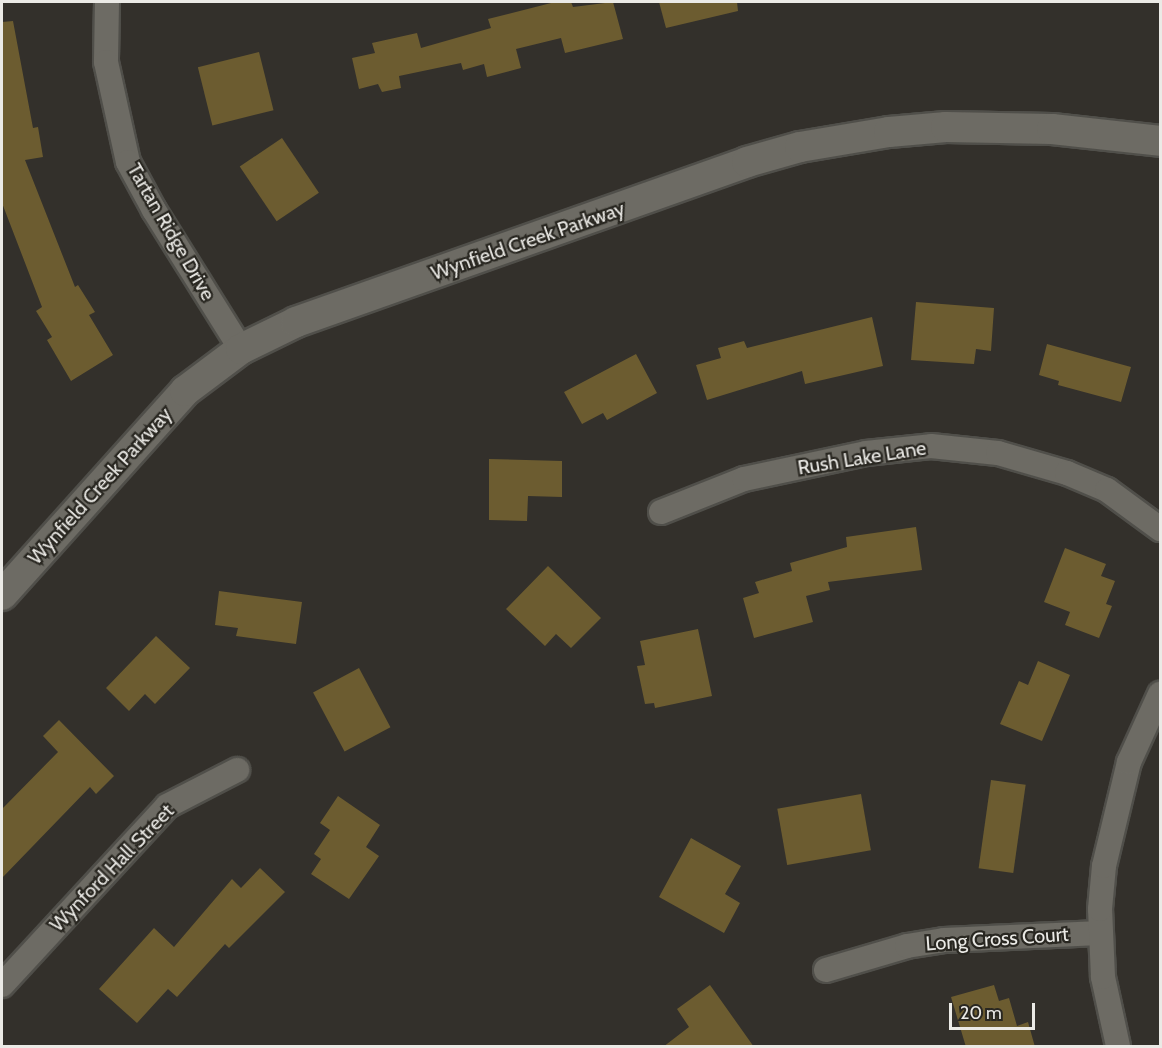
<!DOCTYPE html>
<html>
<head>
<meta charset="utf-8">
<style>
	body { margin:0 }
	#map { position:relative; width:1162px; height:1048px; overflow:hidden; background:#33302b; font-family:Cabin,sans-serif }
	div>[style] { position:absolute }
	.building>* { inset:0; background:#6c5c30; transform-origin:0 0 }
	.roads { filter:drop-shadow(2px 0 #504f4a) drop-shadow(-2px 0 #504f4a) drop-shadow(0 2px #504f4a) drop-shadow(0 -2px #504f4a) }
	.minor>* { height:24px; margin:-12px; padding:0 12px; transform-origin:12px; border-radius:12px; background:#6d6b64 }
	.tertiary>* { height:30px; margin:-15px; padding:0 15px; transform-origin:15px; border-radius:15px; background:#6d6b64 }
	span { translate:-50% -50%; white-space:nowrap; text-align:center; line-height:1.15; -webkit-text-stroke:4.5px #292721; paint-order:stroke }
	.street-label { font-size:20px; color:#ebeae6 }
	.frame { position:absolute; inset:0; border:3px solid #ebeae6; pointer-events:none }
	.scale { position:absolute; left:949px; top:1003px; width:86px; height:27px; box-sizing:border-box; border:3px solid #ebeae6; border-top:0; padding-left:8px; font-size:18px; line-height:21px; white-space:nowrap; color:#ebeae6; -webkit-text-stroke:4px #292721; paint-order:stroke }
</style>
</head>
<body>
<div id="map">
	<div class="building">
		<div style="clip-path:polygon(555px 2px,571px 2px,573px 7px,613px 2px,623px 39px,565px 53px,561px 38px,516px 49px,521px 68px,487px 77px,484px 64px,463px 70px,461px 63px,399px 76px,401px 88px,382px 92px,378px 84px,359px 89px,352px 58px,375px 53px,372px 43px,417px 33px,421px 48px,491px 28px,488px 19px)"></div>
		<div style="clip-path:polygon(659px 2px,737px 2px,738px 11px,666px 28px)"></div>
		<div style="clip-path:polygon(13px 21px,33px 128px,38px 127px,43px 157px,25px 160px,75px 287px,78px 285px,95px 312px,89px 315px,113px 355px,71px 381px,47px 340px,52px 337px,36px 311px,42px 307px,2px 203px,2px 22px)"></div>
		<div style="left:259px;top:52px;width:60px;height:63px;rotate:76deg"></div>
		<div style="left:282px;top:138px;width:66px;height:51px;rotate:56deg"></div>
		<div style="clip-path:polygon(916px 302px,994px 308px,991px 351px,976px 349px,974px 364px,911px 360px)"></div>
		<div style="clip-path:polygon(872px 317px,883px 366px,805px 384px,802px 371px,707px 400px,696px 365px,721px 358px,718px 348px,744px 341px,747px 348px)"></div>
		<div style="clip-path:polygon(1047px 344px,1131px 367px,1121px 402px,1058px 385px,1059px 381px,1039px 375px)"></div>
		<div style="clip-path:polygon(636px 354px,657px 393px,607px 420px,603px 413px,582px 424px,564px 392px)"></div>
		<div style="clip-path:polygon(489px 459px,562px 461px,562px 497px,528px 496px,527px 521px,489px 520px)"></div>
		<div style="clip-path:polygon(916px 527px,922px 570px,828px 582px,830px 590px,806px 596px,813px 622px,754px 638px,743px 598px,759px 593px,755px 582px,792px 571px,790px 563px,847px 547px,846px 537px)"></div>
		<div style="clip-path:polygon(1065px 548px,1106px 564px,1101px 576px,1115px 581px,1106px 604px,1112px 606px,1099px 638px,1065px 625px,1070px 612px,1044px 602px)"></div>
		<div style="clip-path:polygon(548px 566px,601px 618px,571px 648px,556px 634px,545px 646px,506px 609px)"></div>
		<div style="clip-path:polygon(219px 591px,302px 602px,296px 644px,236px 636px,238px 628px,215px 625px)"></div>
		<div style="clip-path:polygon(698px 629px,712px 696px,655px 708px,654px 703px,645px 704px,637px 666px,645px 665px,640px 641px)"></div>
		<div style="clip-path:polygon(156px 636px,190px 668px,155px 704px,145px 694px,129px 711px,106px 688px)"></div>
		<div style="clip-path:polygon(1038px 661px,1070px 675px,1042px 741px,1000px 724px,1019px 681px,1028px 685px)"></div>
		<div style="left:359px;top:668px;width:67px;height:52px;rotate:62deg"></div>
		<div style="clip-path:polygon(59px 720px,114px 776px,96px 794px,90px 787px,2px 878px,2px 809px,58px 752px,43px 736px)"></div>
		<div style="left:991px;top:780px;width:35px;height:89px;rotate:8deg"></div>
		<div style="left:861px;top:794px;width:57px;height:85px;rotate:80deg"></div>
		<div style="clip-path:polygon(338px 796px,380px 825px,366px 847px,379px 856px,349px 899px,311px 874px,321px 859px,314px 854px,330px 830px,320px 823px)"></div>
		<div style="clip-path:polygon(691px 838px,741px 866px,725px 894px,740px 903px,724px 933px,659px 897px)"></div>
		<div style="clip-path:polygon(260px 868px,285px 892px,229px 948px,225px 944px,177px 997px,168px 989px,137px 1023px,99px 989px,154px 928px,174px 947px,232px 879px,241px 888px)"></div>
		<div style="clip-path:polygon(710px 985px,754px 1047px,663px 1047px,689px 1027px,677px 1009px)"></div>
		<div style="clip-path:polygon(994px 985px,999px 1001px,1009px 998px,1017px 1026px,1028px 1022px,1035px 1047px,966px 1047px,951px 997px)"></div>
	</div>
	<div class="roads">
		<div class="minor">
			<div style="left:107px;top:2px;width:60px;rotate:91deg"></div>
			<div style="left:106px;top:62px;width:102px;rotate:77.6deg"></div>
			<div style="left:128px;top:162px;width:55px;rotate:61.6deg"></div>
			<div style="left:154px;top:210px;width:164px;rotate:58deg"></div>
			<div style="left:661px;top:512px;width:89px;rotate:-21.7deg"></div>
			<div style="left:744px;top:479px;width:125px;rotate:-12deg"></div>
			<div style="left:866px;top:453px;width:65px;rotate:-6.1deg"></div>
			<div style="left:931px;top:446px;width:67px;rotate:6deg"></div>
			<div style="left:998px;top:453px;width:72px;rotate:16.2deg"></div>
			<div style="left:1067px;top:473px;width:43px;rotate:23deg"></div>
			<div style="left:1107px;top:490px;width:66px;rotate:36.3deg"></div>
			<div style="left:826px;top:970px;width:84px;rotate:-16.5deg"></div>
			<div style="left:907px;top:946px;width:37px;rotate:-9deg"></div>
			<div style="left:944px;top:940px;width:156px;rotate:-2.6deg"></div>
			<div style="left:2px;top:985px;width:243px;rotate:-47.3deg"></div>
			<div style="left:167px;top:806px;width:79px;rotate:-27.2deg"></div>
			<div style="left:1118px;top:1046px;width:71px;rotate:-102.3deg"></div>
			<div style="left:1103px;top:977px;width:68px;rotate:-92.5deg"></div>
			<div style="left:1100px;top:909px;width:43px;rotate:-84.7deg"></div>
			<div style="left:1104px;top:866px;width:107px;rotate:-76.5deg"></div>
			<div style="left:1129px;top:762px;width:75px;rotate:-65.5deg"></div>
		</div>
		<div class="tertiary">
			<div style="left:2px;top:595px;width:274px;rotate:-48.1deg"></div>
			<div style="left:185px;top:391px;width:70px;rotate:-36.9deg"></div>
			<div style="left:241px;top:349px;width:61px;rotate:-26.1deg"></div>
			<div style="left:296px;top:322px;width:479px;rotate:-19.5deg"></div>
			<div style="left:747px;top:162px;width:55px;rotate:-15.8deg"></div>
			<div style="left:800px;top:147px;width:90px;rotate:-9.6deg"></div>
			<div style="left:889px;top:132px;width:57px;rotate:-5deg"></div>
			<div style="left:946px;top:127px;width:106px;rotate:1.1deg"></div>
			<div style="left:1052px;top:129px;width:109px;rotate:6.3deg"></div>
		</div>
	</div>
	<div class="street-label">
		<span style="left:171px;top:232px;rotate:60deg">Tartan Ridge Drive</span>
		<span style="left:528px;top:241px;rotate:-19deg">Wynfield Creek Parkway</span>
		<span style="left:862px;top:458px;rotate:-9deg">Rush Lake Lane</span>
		<span style="left:100px;top:486px;rotate:-48deg">Wynfield Creek Parkway</span>
		<span style="left:112px;top:868px;rotate:-46deg">Wynford Hall Street</span>
		<span style="left:997px;top:939px;rotate:-4deg">Long Cross Court</span>
	</div>
	<div class="frame"></div>
	<div class="scale">20 m</div>
</div>
</body>
</html>
